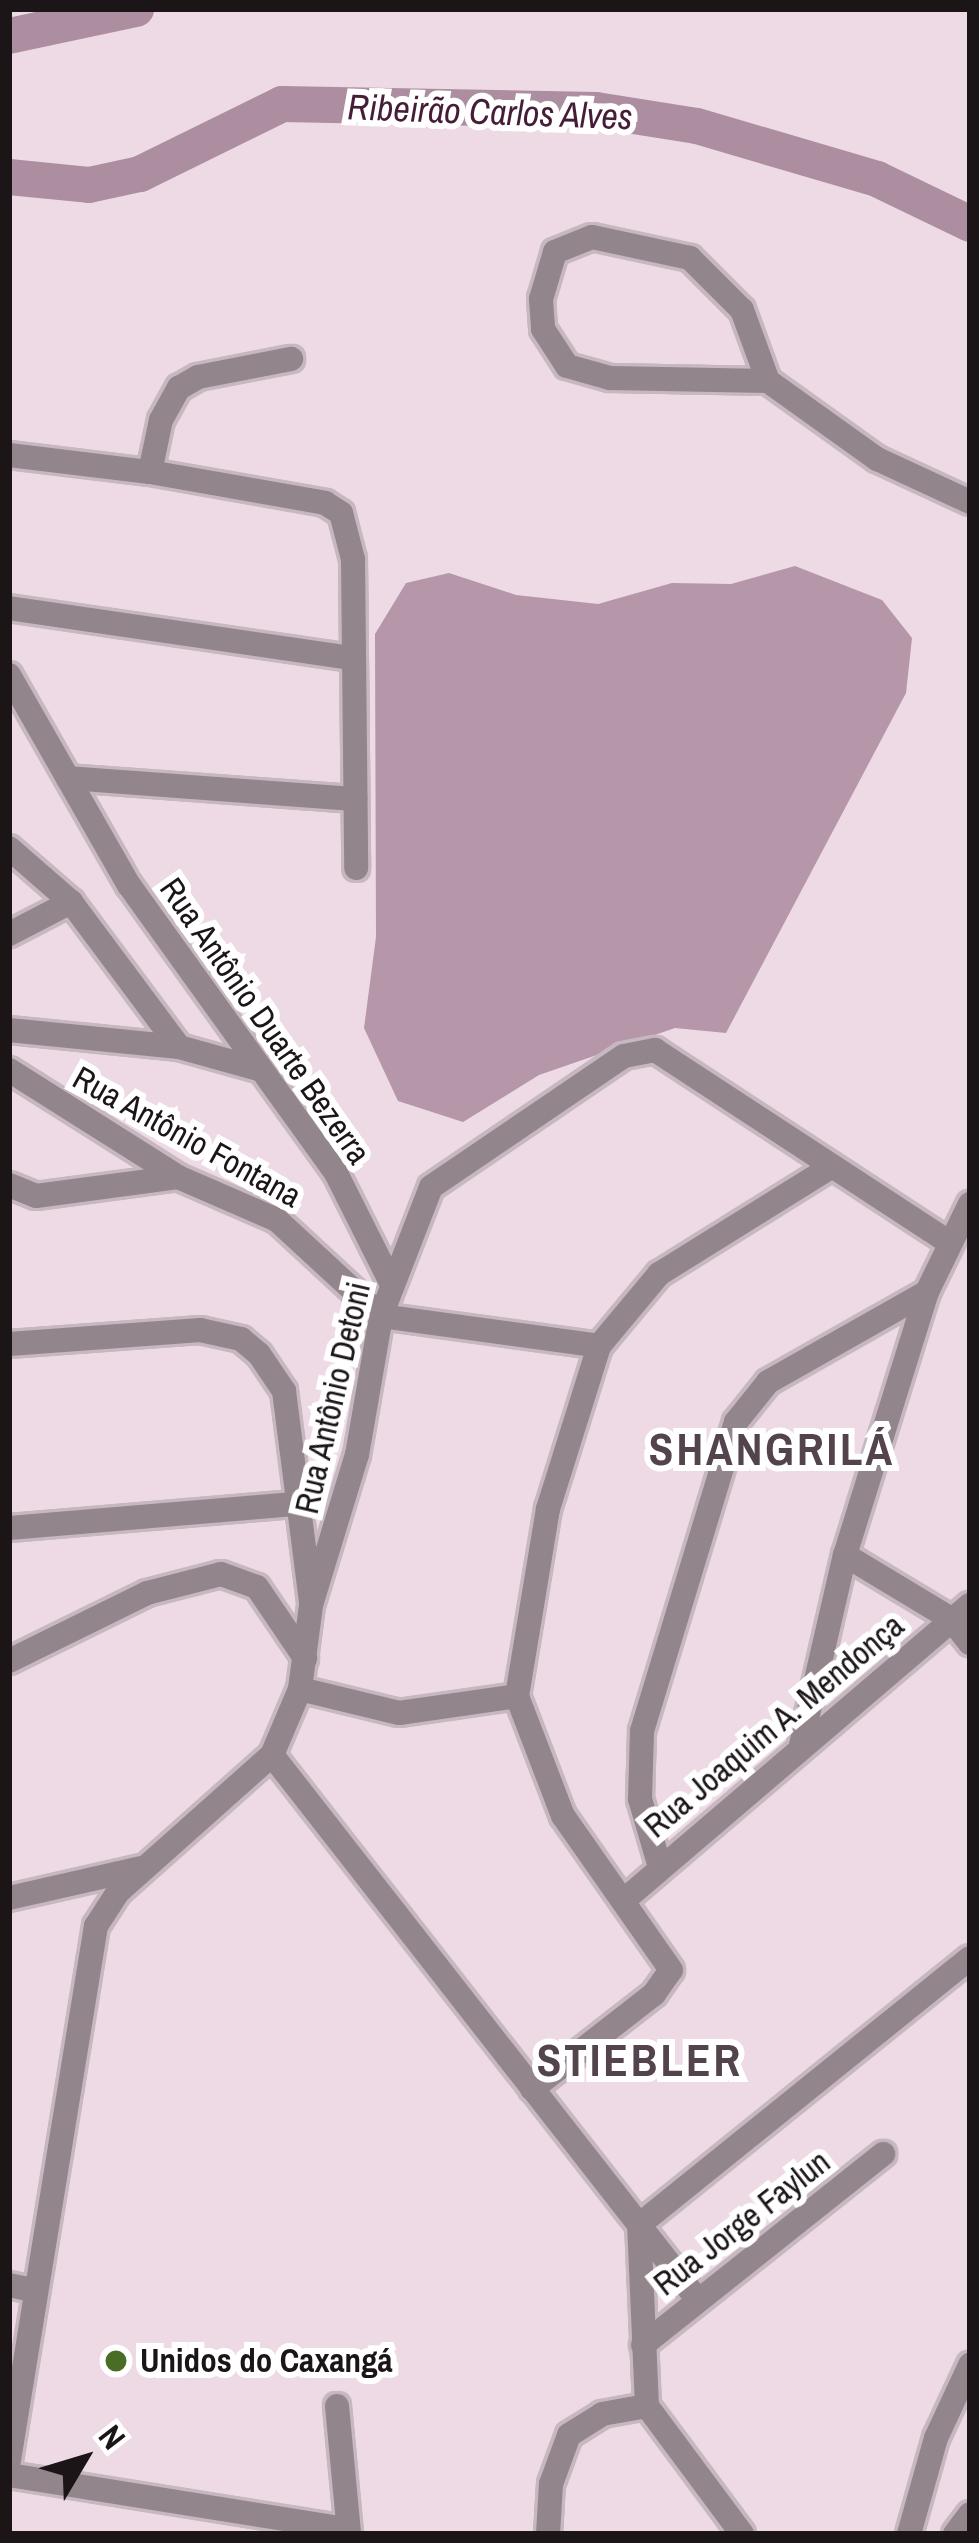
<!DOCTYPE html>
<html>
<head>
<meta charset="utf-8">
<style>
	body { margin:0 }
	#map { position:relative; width:979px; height:2543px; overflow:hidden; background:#eddae5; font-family:"Archivo Narrow",sans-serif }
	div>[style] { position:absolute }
	.forest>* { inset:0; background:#b597a9 }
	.river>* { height:36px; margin:-18px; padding:0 18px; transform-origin:18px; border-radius:18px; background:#ac8ea0 }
	.roads { filter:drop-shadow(3px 0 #c7b7c0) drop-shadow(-3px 0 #c7b7c0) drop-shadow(0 3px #c7b7c0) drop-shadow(0 -3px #c7b7c0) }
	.street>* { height:24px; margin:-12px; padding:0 12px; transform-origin:12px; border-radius:12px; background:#92858c }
	.dots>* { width:33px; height:33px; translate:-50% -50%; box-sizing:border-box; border:6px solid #fff; border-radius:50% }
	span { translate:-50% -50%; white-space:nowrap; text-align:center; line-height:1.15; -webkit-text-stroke:12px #fff; paint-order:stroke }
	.street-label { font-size:33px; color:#1b1518 }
	.poi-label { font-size:33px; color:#1b1518; font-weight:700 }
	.left { translate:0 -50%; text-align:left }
	.water-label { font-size:36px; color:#461d38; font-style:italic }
	.district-label { font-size:45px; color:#52434c; font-weight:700; letter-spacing:3px }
	.frame { position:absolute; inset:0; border:12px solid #1b1518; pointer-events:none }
	.north { position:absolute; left:24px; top:2399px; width:120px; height:120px; -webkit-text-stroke:9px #fff; paint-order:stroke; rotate:52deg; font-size:33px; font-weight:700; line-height:48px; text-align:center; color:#1b1518 }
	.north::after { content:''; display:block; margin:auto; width:42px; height:54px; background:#1b1518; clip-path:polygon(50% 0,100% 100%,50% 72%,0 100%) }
</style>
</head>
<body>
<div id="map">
	<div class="forest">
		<div style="clip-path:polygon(795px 566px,882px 600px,912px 638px,906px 693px,726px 1033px,675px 1028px,539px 1075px,463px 1122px,398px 1101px,364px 1028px,376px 937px,375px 634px,406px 583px,449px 573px,516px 595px,598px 604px,672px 583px,731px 584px)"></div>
	</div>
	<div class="river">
		<div style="left:9px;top:36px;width:130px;rotate:-12deg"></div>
		<div style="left:9px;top:177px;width:80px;rotate:5.7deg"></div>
		<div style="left:89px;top:185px;width:52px;rotate:-12.2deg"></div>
		<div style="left:140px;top:174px;width:158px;rotate:-26.2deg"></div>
		<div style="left:282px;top:104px;width:314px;rotate:1.1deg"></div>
		<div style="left:596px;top:110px;width:102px;rotate:9deg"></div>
		<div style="left:697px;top:126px;width:188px;rotate:16.4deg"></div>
		<div style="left:877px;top:179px;width:103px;rotate:25.8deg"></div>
	</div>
	<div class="roads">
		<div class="street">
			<div style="left:768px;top:381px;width:76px;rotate:-110.1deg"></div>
			<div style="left:742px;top:310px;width:74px;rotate:-135deg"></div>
			<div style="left:690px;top:258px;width:100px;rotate:-167.9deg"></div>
			<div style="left:592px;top:237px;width:40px;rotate:158deg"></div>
			<div style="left:555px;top:252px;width:49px;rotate:106.6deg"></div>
			<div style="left:541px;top:299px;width:30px;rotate:86deg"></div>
			<div style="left:543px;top:329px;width:44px;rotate:57deg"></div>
			<div style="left:567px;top:366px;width:45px;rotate:15.6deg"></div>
			<div style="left:610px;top:378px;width:158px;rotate:1.1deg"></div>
			<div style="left:768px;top:381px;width:134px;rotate:35.6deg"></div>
			<div style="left:877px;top:459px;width:102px;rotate:24.8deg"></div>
			<div style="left:9px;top:455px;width:142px;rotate:6.9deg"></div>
			<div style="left:150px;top:472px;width:178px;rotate:10deg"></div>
			<div style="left:325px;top:503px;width:19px;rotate:32deg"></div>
			<div style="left:341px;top:513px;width:48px;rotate:75.4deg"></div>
			<div style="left:353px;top:559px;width:309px;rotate:89.4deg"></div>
			<div style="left:150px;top:472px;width:53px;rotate:-78.1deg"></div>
			<div style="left:161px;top:420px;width:37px;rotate:-61deg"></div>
			<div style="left:179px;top:388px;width:22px;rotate:-30deg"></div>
			<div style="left:198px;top:377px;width:95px;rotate:-11deg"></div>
			<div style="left:9px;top:608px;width:345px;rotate:8.3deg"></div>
			<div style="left:9px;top:675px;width:242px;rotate:60.3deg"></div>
			<div style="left:129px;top:885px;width:355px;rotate:54.3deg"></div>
			<div style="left:336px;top:1173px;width:123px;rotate:63.4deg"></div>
			<div style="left:68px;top:778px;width:288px;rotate:4.2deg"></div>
			<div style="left:9px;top:848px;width:82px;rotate:41.1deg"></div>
			<div style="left:71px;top:902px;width:181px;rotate:53.3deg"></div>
			<div style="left:9px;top:934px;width:70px;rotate:-27.3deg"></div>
			<div style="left:9px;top:1030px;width:171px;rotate:5.7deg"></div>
			<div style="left:179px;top:1047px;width:82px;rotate:15.6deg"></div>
			<div style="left:9px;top:1070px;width:200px;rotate:32.3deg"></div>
			<div style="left:178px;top:1177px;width:108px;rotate:23.5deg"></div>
			<div style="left:277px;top:1220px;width:142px;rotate:42.7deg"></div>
			<div style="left:9px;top:1185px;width:29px;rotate:22deg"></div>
			<div style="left:36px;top:1196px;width:143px;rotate:-7.6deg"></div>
			<div style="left:381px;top:1316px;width:220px;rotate:7.8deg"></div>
			<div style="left:9px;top:1344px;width:192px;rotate:-4.2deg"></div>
			<div style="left:200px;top:1330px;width:42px;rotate:12.4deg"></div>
			<div style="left:241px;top:1339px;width:23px;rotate:40deg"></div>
			<div style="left:259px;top:1354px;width:45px;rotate:56deg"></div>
			<div style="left:284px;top:1391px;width:214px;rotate:82.7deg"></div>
			<div style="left:9px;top:1528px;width:286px;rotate:-4.8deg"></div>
			<div style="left:845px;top:1555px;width:124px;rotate:31.1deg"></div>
			<div style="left:951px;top:1619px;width:31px;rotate:52deg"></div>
			<div style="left:9px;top:1661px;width:154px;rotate:-26.2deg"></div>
			<div style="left:147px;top:1593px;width:76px;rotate:-14.4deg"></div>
			<div style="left:221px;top:1574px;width:38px;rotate:20deg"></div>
			<div style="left:257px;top:1587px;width:86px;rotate:55.9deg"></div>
			<div style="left:300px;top:1689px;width:102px;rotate:13.6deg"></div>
			<div style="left:399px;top:1713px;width:119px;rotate:-8.2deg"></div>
			<div style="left:801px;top:1745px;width:195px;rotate:-77deg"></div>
			<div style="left:845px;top:1555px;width:275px;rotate:-72.7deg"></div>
			<div style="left:927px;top:1292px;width:98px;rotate:-64deg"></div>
			<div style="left:272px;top:1755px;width:690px;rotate:52deg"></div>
			<div style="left:660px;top:1867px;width:71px;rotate:-106.4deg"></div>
			<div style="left:640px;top:1799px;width:68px;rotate:-88.3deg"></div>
			<div style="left:642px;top:1731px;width:323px;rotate:-73.1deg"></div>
			<div style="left:736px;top:1422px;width:51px;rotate:-51.3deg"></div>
			<div style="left:768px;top:1382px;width:183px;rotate:-29.5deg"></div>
			<div style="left:9px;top:1898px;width:135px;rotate:-12.8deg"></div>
			<div style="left:623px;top:1901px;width:456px;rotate:-40.5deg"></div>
			<div style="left:532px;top:2089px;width:155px;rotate:-37.9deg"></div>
			<div style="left:654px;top:1994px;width:29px;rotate:-55deg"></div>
			<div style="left:671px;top:1970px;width:188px;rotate:-125deg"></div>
			<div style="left:563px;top:1816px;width:129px;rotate:-111deg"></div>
			<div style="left:517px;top:1696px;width:190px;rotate:-80.6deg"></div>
			<div style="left:548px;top:1509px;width:171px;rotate:-72.6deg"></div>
			<div style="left:599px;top:1346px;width:94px;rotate:-50.2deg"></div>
			<div style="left:659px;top:1274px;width:203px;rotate:-31.9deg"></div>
			<div style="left:9px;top:2285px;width:25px;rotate:12deg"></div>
			<div style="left:643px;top:2345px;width:307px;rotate:-38.5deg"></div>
			<div style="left:337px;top:2406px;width:129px;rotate:84.6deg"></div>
			<div style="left:9px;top:2460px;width:541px;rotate:-80.75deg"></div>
			<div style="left:96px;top:1926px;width:40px;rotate:-57.1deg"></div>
			<div style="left:118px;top:1892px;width:206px;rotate:-41.7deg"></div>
			<div style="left:272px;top:1755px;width:72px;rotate:-67deg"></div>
			<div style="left:300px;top:1689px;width:85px;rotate:-82.5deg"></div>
			<div style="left:311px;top:1605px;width:157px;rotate:-73deg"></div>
			<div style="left:357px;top:1455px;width:141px;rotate:-80.2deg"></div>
			<div style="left:381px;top:1316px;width:138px;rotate:-68.8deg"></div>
			<div style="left:431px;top:1187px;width:233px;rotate:-34.2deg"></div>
			<div style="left:624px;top:1056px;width:32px;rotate:-11deg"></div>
			<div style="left:655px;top:1050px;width:350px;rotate:33.2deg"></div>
			<div style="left:9px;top:2475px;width:342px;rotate:9.1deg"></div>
			<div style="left:548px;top:2534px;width:50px;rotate:-86.6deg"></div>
			<div style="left:551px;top:2484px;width:52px;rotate:-69.8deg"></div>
			<div style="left:569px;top:2435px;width:39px;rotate:-32deg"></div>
			<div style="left:602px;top:2414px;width:46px;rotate:-10.1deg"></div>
			<div style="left:742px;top:2534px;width:159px;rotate:-126.6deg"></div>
			<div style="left:647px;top:2406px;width:181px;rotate:-92.5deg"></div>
			<div style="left:639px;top:2225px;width:425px;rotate:-38.9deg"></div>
			<div style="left:909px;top:2534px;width:100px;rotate:-74.3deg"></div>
			<div style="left:936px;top:2438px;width:81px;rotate:-65deg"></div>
			<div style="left:955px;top:2534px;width:25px;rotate:-53deg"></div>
		</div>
	</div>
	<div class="dots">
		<div style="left:116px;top:2361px;background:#4a6d26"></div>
	</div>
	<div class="street-label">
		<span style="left:265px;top:1021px;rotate:55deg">Rua Antônio Duarte Bezerra</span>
		<span style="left:187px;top:1137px;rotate:29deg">Rua Antônio Fontana</span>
		<span style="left:333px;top:1398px;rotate:-77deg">Rua Antônio Detoni</span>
		<span style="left:774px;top:1726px;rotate:-40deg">Rua Joaquim A. Mendonça</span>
		<span style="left:742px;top:2223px;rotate:-38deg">Rua Jorge Faylun</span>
	</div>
	<div class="poi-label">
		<span class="left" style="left:140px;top:2361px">Unidos do Caxangá</span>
	</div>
	<div class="water-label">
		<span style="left:490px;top:112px;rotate:2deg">Ribeirão Carlos Alves</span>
	</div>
	<div class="district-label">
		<span style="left:772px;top:1449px">SHANGRILÁ</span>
		<span style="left:640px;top:2060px">STIEBLER</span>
	</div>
	<div class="frame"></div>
	<div class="north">N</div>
</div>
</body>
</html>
